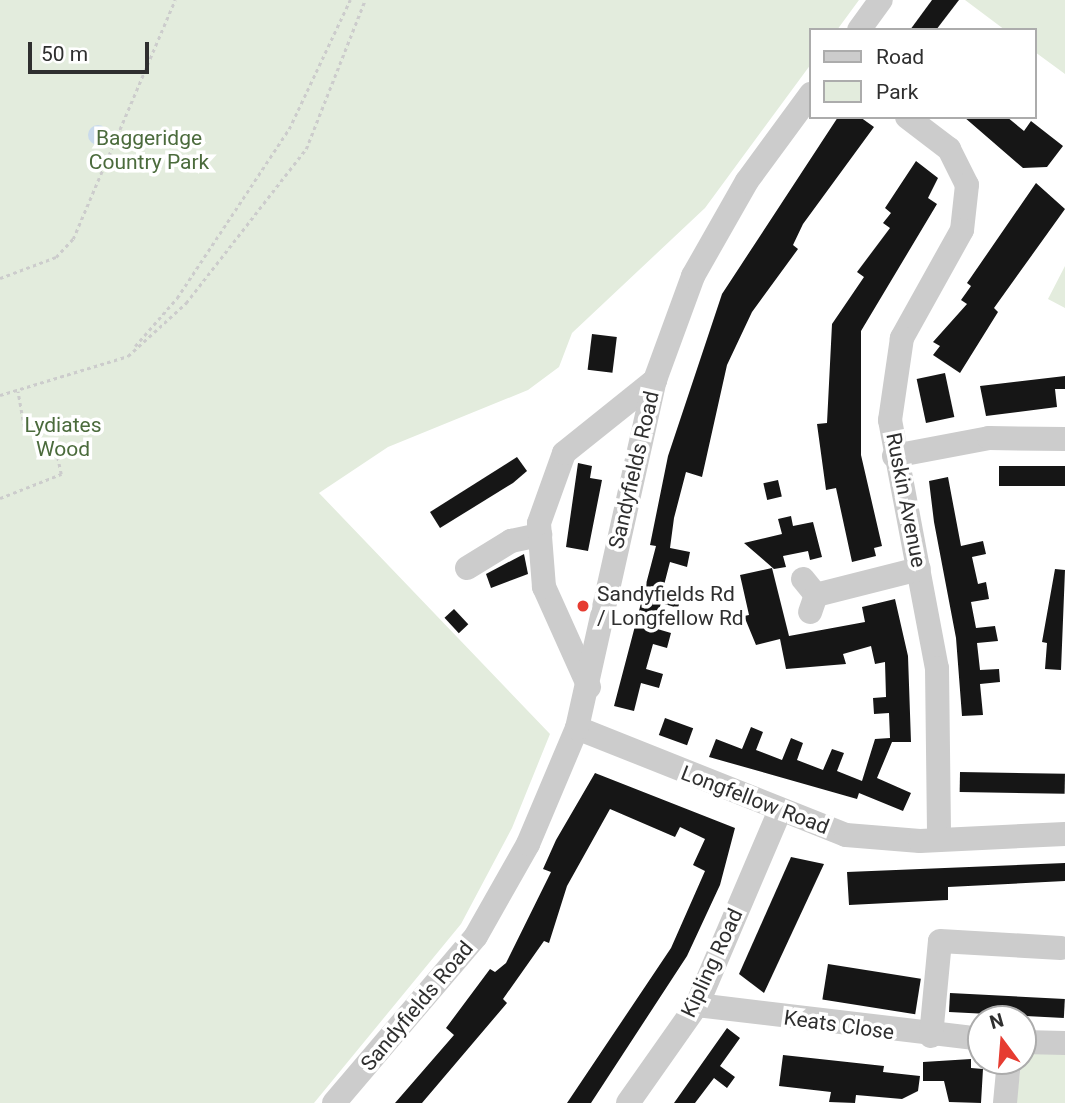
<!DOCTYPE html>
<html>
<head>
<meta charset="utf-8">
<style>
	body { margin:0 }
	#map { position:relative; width:1065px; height:1103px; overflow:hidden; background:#fff; font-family:Roboto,sans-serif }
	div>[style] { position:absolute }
	.green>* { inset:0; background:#e3ecdd }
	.water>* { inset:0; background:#c9daec }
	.round { border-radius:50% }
	.building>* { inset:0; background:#161616; transform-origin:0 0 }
	.path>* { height:2.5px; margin-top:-1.25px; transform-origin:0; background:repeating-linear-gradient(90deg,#ccc 0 3.5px,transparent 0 7px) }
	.minor>* { height:24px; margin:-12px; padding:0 12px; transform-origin:12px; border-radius:12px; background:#ccc }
	.dots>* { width:19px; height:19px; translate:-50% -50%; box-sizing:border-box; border:4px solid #fff; border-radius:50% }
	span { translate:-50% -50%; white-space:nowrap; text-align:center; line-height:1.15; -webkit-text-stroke:7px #fff; paint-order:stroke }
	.park-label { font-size:21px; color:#4b6b3c }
	.street-label { font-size:21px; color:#2f2f2f }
	.poi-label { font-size:21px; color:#2f2f2f }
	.left { translate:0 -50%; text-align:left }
	.legend { position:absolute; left:809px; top:28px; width:228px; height:91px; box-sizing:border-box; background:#fff; border:2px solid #acacac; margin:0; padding:9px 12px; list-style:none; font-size:21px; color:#2f2f2f }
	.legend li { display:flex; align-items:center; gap:14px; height:35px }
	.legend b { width:35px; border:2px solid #acacac }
	.north { position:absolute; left:967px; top:1005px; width:70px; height:70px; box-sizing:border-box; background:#fff; border:2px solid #acacac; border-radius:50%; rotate:344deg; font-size:19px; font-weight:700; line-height:28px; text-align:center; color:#2f2f2f }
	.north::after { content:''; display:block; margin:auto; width:24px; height:32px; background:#e63c31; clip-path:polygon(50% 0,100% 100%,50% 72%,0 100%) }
	.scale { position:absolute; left:28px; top:42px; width:121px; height:32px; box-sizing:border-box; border:4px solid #2f2f2f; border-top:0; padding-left:9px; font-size:21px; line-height:24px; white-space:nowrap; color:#2f2f2f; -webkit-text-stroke:5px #fff; paint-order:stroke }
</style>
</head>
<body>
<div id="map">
	<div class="green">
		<div style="clip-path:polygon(0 0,859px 0,837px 30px,811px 30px,811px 64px,705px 208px,572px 333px,559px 367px,528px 390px,388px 447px,319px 493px,550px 734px,512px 828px,461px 924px,314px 1103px,0 1103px)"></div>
		<div style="clip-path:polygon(965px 0,1065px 0,1065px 74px,1035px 52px,1035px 30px,1005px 30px)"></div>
		<div style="clip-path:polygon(1065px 266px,1065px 308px,1048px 299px)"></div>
		<div style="clip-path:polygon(1065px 1047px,1065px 1103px,1016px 1103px,1023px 1049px)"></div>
	</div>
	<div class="water">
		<div class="round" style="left:88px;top:125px;width:20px;height:20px"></div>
	</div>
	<div class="building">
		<div style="clip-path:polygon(932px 0,959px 0,936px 30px,910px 30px)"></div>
		<div style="clip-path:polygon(838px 117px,860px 117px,874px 127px,803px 224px,793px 245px,798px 249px,752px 312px,727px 365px,702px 477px,686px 472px,674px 518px,670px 548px,690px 552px,687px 567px,670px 562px,663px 589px,682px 594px,678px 608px,661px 603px,654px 628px,671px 633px,667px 648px,653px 644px,646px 669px,663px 674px,659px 688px,641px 683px,634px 711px,614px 706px,656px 546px,650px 545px,668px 456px,722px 294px)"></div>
		<div style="clip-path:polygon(964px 117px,1007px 117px,1024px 131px,1031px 121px,1063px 146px,1047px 167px,1023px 168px)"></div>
		<div style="clip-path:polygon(916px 161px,938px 178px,928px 198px,937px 204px,861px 331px,861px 455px,882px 546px,874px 548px,876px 556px,852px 562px,836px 488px,826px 490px,817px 424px,827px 423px,832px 324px,864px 277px,857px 272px,890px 228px,883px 223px,891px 213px,885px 208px)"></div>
		<div style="clip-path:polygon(1036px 183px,1065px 209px,994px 308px,998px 312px,960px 373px,933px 355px,940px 346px,933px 342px,967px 304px,961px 300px,971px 286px,967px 283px)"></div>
		<div style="left:592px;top:334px;width:25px;height:36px;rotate:7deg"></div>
		<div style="left:945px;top:373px;width:45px;height:29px;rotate:78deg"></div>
		<div style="clip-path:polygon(1065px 376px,1065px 389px,1055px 389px,1057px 407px,986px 416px,980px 386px)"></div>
		<div style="clip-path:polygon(517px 457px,527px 471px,513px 483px,440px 528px,430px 512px)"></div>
		<div style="clip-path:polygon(578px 463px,592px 466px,590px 478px,602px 480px,588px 551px,566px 547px)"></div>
		<div style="left:1065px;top:466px;width:20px;height:66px;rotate:90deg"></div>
		<div style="clip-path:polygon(948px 477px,961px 546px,983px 541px,986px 554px,972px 557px,978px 584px,986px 582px,989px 599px,971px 602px,976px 628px,995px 626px,998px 641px,977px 643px,980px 670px,999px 669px,1000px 682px,980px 684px,983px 715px,962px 716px,956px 638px,934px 522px,929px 481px)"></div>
		<div style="left:778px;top:480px;width:17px;height:15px;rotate:77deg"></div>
		<div style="clip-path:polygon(791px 516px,793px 526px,813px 522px,822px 557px,810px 560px,808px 551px,783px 556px,786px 567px,774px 569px,744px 543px,782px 534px,778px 519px)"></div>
		<div style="clip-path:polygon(524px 554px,528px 574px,491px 588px,486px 574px)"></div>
		<div style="clip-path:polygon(772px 568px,789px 636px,865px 622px,862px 607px,895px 599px,908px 656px,911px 742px,892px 742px,877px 778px,911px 793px,903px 811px,859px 793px,857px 799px,709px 757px,716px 739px,742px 749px,751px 727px,763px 732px,756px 750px,782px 760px,791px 738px,803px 743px,797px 760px,823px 770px,832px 749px,844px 753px,837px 771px,862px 781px,875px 739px,890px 738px,889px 713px,874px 714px,873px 698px,886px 697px,885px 662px,875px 664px,871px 646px,843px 654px,846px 664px,786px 669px,780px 639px,756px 645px,744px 616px,749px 615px,740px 575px)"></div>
		<div style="clip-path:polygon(1055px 569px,1065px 570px,1061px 670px,1045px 669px,1047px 643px,1042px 642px)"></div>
		<div style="left:454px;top:609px;width:21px;height:13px;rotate:47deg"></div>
		<div style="left:665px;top:718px;width:30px;height:18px;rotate:20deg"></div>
		<div style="left:960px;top:772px;width:105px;height:20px;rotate:1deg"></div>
		<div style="clip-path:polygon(595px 773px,735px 828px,720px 885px,687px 956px,591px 1103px,567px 1103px,671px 948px,705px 871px,693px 865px,705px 839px,680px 827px,675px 837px,610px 809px,567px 886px,549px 943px,544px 941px,503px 999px,507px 1003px,422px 1103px,395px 1103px,454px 1035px,446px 1028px,490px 969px,495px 972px,506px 963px,551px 872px,543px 869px,556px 840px)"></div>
		<div style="clip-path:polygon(791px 857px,824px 864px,764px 993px,739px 974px)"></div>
		<div style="clip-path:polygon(1065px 863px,1065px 881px,948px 887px,948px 900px,849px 905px,847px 872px)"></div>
		<div style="left:828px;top:964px;width:94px;height:36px;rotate:9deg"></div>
		<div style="left:950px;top:993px;width:115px;height:19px;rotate:3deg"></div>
		<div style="clip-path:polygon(727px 1028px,740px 1038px,720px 1066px,735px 1077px,727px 1088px,714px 1078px,695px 1103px,674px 1103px)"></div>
		<div style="clip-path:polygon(783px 1055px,884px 1066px,883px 1072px,920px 1076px,918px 1091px,902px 1099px,856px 1095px,855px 1103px,829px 1102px,831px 1092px,779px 1086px)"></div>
		<div style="clip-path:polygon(971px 1059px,971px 1068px,983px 1069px,981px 1103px,949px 1102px,944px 1081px,923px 1081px,923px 1062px)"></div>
	</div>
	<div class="path">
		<div style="left:0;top:278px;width:60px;rotate:-20.6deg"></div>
		<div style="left:56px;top:257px;width:25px;rotate:-47deg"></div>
		<div style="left:73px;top:239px;width:260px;rotate:-66.9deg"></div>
		<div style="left:135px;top:346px;width:64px;rotate:-48.8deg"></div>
		<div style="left:177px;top:298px;width:203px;rotate:-56.5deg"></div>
		<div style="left:289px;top:129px;width:143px;rotate:-64.7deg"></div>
		<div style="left:0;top:395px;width:134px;rotate:-16.9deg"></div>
		<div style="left:128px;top:356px;width:79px;rotate:-42.4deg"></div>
		<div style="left:186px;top:303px;width:195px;rotate:-52.1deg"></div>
		<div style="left:306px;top:149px;width:160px;rotate:-68.4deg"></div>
		<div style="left:0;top:498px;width:66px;rotate:-21.5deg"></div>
		<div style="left:61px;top:474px;width:24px;rotate:-102deg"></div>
		<div style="left:56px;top:451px;width:40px;rotate:-143deg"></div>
		<div style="left:24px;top:427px;width:36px;rotate:-100deg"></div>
	</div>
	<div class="minor">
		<div style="left:859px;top:30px;width:37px;rotate:-54deg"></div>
		<div style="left:907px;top:117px;width:53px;rotate:37.3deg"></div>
		<div style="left:949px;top:149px;width:40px;rotate:63.4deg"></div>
		<div style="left:967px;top:185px;width:45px;rotate:96.3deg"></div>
		<div style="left:962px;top:230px;width:124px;rotate:119.1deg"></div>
		<div style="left:902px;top:338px;width:83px;rotate:98.3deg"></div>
		<div style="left:890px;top:420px;width:252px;rotate:79.3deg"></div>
		<div style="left:937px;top:668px;width:172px;rotate:89.3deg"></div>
		<div style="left:894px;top:456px;width:97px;rotate:-10.7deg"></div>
		<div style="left:989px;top:438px;width:76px;rotate:0.8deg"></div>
		<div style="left:467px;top:568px;width:52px;rotate:-31.5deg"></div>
		<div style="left:511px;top:541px;width:30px;rotate:-12deg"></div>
		<div style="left:803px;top:579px;width:21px;rotate:51deg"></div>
		<div style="left:816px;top:595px;width:18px;rotate:109deg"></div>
		<div style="left:816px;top:595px;width:106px;rotate:-14.2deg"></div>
		<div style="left:589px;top:687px;width:110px;rotate:-114.2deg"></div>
		<div style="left:544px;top:587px;width:64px;rotate:-94.5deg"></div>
		<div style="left:539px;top:523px;width:74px;rotate:-70.3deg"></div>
		<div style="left:564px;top:453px;width:117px;rotate:-38.7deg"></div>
		<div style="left:577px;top:728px;width:289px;rotate:21.7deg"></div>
		<div style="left:846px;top:835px;width:74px;rotate:4.6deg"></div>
		<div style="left:920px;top:841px;width:145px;rotate:-2.8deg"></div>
		<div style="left:697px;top:1005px;width:286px;rotate:6.8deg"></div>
		<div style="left:931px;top:1036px;width:95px;rotate:-84.6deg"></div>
		<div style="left:940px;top:941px;width:121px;rotate:3.3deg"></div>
		<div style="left:1023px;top:1042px;width:42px;rotate:1.4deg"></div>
		<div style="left:334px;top:1103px;width:219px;rotate:-49.6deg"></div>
		<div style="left:476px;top:936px;width:106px;rotate:-60.5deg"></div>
		<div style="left:528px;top:844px;width:126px;rotate:-67.1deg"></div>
		<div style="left:577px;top:728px;width:357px;rotate:-77.4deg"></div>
		<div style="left:655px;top:380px;width:111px;rotate:-69.9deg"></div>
		<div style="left:693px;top:276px;width:109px;rotate:-60.4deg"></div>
		<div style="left:747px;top:181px;width:108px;rotate:-53.7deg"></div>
		<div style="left:628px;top:1103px;width:120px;rotate:-54.9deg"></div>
		<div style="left:697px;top:1005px;width:209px;rotate:-66.9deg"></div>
		<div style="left:1005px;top:1103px;width:42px;rotate:-84.6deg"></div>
	</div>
	<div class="dots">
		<div style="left:583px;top:606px;background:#e63c31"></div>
	</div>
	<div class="park-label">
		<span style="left:149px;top:150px">Baggeridge<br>Country Park</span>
		<span style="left:63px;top:437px">Lydiates<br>Wood</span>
	</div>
	<div class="street-label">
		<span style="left:634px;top:470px;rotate:-77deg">Sandyfields Road</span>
		<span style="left:906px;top:500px;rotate:79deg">Ruskin Avenue</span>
		<span style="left:755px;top:800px;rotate:21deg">Longfellow Road</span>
		<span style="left:712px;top:963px;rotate:-65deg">Kipling Road</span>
		<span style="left:417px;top:1006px;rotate:-50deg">Sandyfields Road</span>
		<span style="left:839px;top:1025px;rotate:8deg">Keats Close</span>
	</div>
	<div class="poi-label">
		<span class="left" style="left:597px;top:606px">Sandyfields Rd<br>/ Longfellow Rd</span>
	</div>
	<ul class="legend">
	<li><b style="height:9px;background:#ccc"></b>Road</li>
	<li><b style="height:19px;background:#e3ecdd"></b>Park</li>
	</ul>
	<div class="north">N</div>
	<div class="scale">50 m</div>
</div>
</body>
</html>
